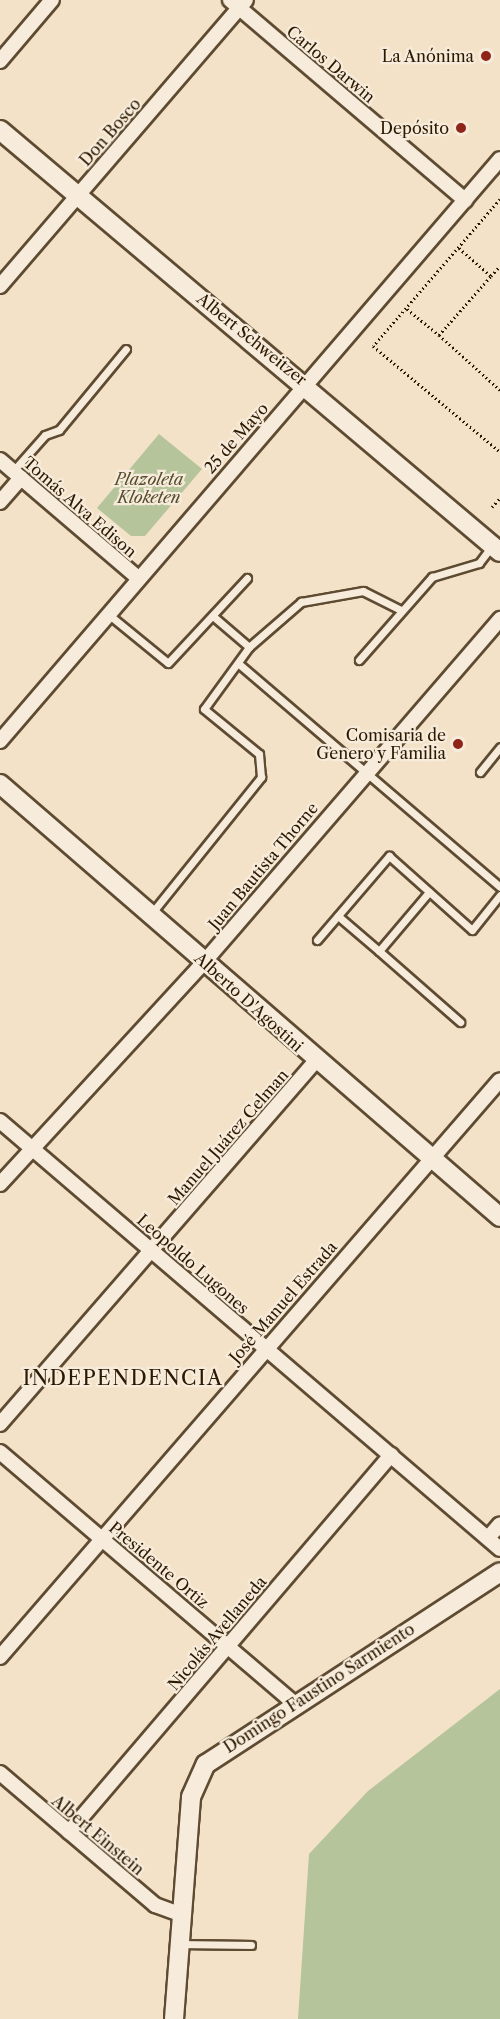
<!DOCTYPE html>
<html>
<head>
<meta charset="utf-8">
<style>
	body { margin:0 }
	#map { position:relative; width:500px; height:2019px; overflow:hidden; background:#f3e2c8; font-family:"Libre Caslon Text",serif }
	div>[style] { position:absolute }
	.green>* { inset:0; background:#b5c49a }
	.path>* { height:3px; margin-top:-1.5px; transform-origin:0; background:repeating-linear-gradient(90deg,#2d1900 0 1.5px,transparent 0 4.5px) }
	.roads { filter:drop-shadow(2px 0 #5e4b32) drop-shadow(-2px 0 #5e4b32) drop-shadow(0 2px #5e4b32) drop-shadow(0 -2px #5e4b32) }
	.lane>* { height:7px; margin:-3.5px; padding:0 3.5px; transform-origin:3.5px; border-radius:3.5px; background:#f7ecdb }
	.street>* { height:14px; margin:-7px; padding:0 7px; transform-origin:7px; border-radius:7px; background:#f7ecdb }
	.secondary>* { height:18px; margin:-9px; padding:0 9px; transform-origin:9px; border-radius:9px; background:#f7ecdb }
	.dots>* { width:16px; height:16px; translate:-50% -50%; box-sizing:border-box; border:3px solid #f7ecdb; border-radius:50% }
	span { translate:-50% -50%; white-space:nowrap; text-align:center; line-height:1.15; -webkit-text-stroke:4.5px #f7ecdb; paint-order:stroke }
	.poi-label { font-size:16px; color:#2d1900 }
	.right { translate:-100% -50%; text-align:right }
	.street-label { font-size:16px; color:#2d1900 }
	.park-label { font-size:16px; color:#564c2e; font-style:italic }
	.quarter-label { font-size:20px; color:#2d1900; letter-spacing:1.5px }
</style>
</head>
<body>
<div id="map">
	<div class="green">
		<div style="clip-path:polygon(159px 434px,202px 469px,145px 536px,131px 536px,97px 508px)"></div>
		<div style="clip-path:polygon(500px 1689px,500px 2019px,298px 2019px,309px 1854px,368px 1791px)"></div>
	</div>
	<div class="path">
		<div style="left:500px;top:199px;width:194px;rotate:130.8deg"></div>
		<div style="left:373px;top:346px;width:165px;rotate:39.8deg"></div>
		<div style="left:459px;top:248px;width:43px;rotate:41.2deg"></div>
		<div style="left:491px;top:276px;width:13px;rotate:-48deg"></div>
		<div style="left:407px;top:309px;width:41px;rotate:39.1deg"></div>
		<div style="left:439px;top:335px;width:79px;rotate:-48.6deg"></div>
		<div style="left:439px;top:335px;width:82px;rotate:42deg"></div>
		<div style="left:492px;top:507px;width:12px;rotate:-48deg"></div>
	</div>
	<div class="roads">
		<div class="lane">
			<div style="left:13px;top:471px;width:48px;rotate:-48.4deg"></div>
			<div style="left:45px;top:435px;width:15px;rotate:-20deg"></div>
			<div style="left:59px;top:430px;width:105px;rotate:-50.4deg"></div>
			<div style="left:108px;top:614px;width:77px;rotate:39.2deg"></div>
			<div style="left:168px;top:663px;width:116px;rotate:-47.1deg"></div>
			<div style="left:214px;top:617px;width:46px;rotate:40.6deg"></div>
			<div style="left:359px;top:660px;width:111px;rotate:-48.7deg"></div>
			<div style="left:432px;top:577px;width:49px;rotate:-16.6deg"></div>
			<div style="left:479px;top:563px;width:20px;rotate:-53deg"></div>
			<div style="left:239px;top:664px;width:343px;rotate:40.5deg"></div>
			<div style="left:480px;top:772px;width:32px;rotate:-51deg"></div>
			<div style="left:429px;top:892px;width:77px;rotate:130.3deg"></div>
			<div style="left:379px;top:951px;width:108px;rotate:41.2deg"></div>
			<div style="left:151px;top:914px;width:176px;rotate:-51.2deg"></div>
			<div style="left:261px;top:777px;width:23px;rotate:-95deg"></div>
			<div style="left:259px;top:754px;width:71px;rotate:-140.7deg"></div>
			<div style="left:204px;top:709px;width:77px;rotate:-54deg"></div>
			<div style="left:249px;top:647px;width:69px;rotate:-40.9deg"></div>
			<div style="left:301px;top:602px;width:63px;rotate:-10.1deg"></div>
			<div style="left:363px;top:591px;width:42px;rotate:26.6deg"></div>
			<div style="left:338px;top:916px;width:54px;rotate:40.5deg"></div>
			<div style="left:317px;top:940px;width:111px;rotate:-49.4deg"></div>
			<div style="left:389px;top:856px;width:111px;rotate:41.7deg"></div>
			<div style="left:472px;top:930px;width:45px;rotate:-51.3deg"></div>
			<div style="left:180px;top:1944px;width:71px;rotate:0.8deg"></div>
		</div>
		<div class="street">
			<div style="left:230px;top:0;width:309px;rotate:40.4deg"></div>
			<div style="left:0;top:61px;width:80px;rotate:-49.6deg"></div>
			<div style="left:0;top:286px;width:377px;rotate:-49.3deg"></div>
			<div style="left:0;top:460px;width:182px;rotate:40.5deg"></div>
			<div style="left:0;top:502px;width:32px;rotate:-49deg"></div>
			<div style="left:0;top:741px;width:767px;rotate:-49.33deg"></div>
			<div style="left:0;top:1121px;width:658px;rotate:40.56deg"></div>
			<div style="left:0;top:1184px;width:303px;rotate:-47.4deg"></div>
			<div style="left:205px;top:961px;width:452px;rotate:-49.2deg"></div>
			<div style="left:0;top:1424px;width:481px;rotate:-49deg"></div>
			<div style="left:0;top:1452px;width:388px;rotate:40.5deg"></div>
			<div style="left:488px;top:1538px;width:18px;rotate:-49deg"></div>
			<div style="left:0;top:1657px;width:763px;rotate:-49.09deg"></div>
			<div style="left:0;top:1773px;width:204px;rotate:40.4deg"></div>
			<div style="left:155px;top:1905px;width:27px;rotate:20deg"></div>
			<div style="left:69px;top:1832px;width:496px;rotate:-49.5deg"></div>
		</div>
		<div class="secondary">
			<div style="left:0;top:130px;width:654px;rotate:40.16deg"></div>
			<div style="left:0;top:784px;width:661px;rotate:40.89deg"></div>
			<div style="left:174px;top:2019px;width:223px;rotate:-85.6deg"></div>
			<div style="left:191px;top:1797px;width:36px;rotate:-66deg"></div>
			<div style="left:206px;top:1764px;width:351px;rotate:-33.1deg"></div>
		</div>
	</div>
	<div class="dots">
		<div style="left:486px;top:56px;background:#8f2418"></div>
		<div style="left:461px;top:128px;background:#8f2418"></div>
		<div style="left:458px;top:744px;background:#8f2418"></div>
	</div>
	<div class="poi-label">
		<span class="right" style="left:474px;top:56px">La Anónima</span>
		<span class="right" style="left:449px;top:128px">Depósito</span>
		<span class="right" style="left:446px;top:744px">Comisaria de<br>Genero y Familia</span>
	</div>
	<div class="street-label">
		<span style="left:331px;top:64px;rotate:40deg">Carlos Darwin</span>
		<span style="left:110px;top:132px;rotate:-49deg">Don Bosco</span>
		<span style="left:252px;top:339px;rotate:39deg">Albert Schweitzer</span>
		<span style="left:236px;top:438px;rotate:-49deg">25 de Mayo</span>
		<span style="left:80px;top:507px;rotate:41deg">Tomás Alva Edison</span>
		<span style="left:263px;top:866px;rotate:-50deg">Juan Bautista Thorne</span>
		<span style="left:249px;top:1002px;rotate:42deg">Alberto D'Agostini</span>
		<span style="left:228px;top:1137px;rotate:-49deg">Manuel Juárez Celman</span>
		<span style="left:193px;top:1264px;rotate:41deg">Leopoldo Lugones</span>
		<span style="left:283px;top:1302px;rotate:-49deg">José Manuel Estrada</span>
		<span style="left:159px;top:1565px;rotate:40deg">Presidente Ortiz</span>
		<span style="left:217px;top:1633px;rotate:-50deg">Nicolás Avellaneda</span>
		<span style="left:319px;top:1688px;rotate:-33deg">Domingo Faustino Sarmiento</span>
		<span style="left:98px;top:1835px;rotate:40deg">Albert Einstein</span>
	</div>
	<div class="park-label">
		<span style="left:149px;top:488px">Plazoleta<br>Kloketen</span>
	</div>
	<div class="quarter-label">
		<span style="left:123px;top:1378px">INDEPENDENCIA</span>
	</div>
</div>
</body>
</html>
